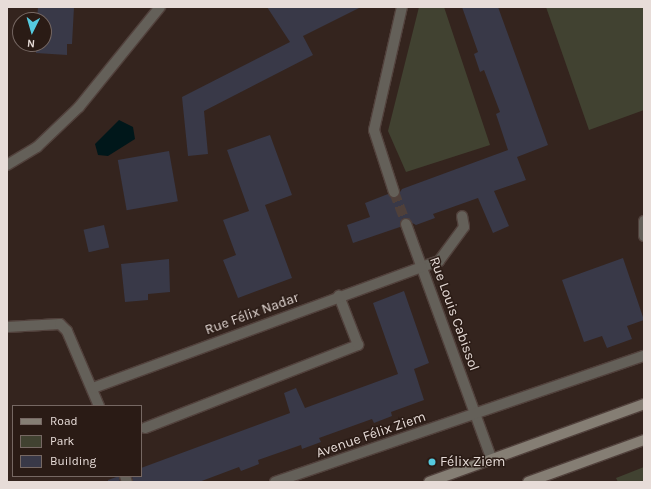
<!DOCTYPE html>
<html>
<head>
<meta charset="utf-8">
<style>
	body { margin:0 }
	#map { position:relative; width:651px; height:489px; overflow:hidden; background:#34241e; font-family:Karla,sans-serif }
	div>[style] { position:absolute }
	.green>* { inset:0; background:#414231 }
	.water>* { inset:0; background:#00171a }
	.building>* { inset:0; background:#393948; transform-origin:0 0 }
	.minor-tunnel>* { height:10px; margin-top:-5px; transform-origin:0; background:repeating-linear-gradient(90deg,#4f403a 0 10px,transparent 0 15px) }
	.roads { filter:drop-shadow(1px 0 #51413c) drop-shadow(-1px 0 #51413c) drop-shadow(0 1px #51413c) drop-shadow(0 -1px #51413c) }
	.service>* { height:10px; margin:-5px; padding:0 5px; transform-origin:5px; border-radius:5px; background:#646059 }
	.minor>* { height:10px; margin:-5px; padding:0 5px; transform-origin:5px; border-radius:5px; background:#646059 }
	.secondary>* { height:10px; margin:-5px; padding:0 5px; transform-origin:5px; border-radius:5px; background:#857e74 }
	.dots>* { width:11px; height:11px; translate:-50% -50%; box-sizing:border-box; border:2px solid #2a1b15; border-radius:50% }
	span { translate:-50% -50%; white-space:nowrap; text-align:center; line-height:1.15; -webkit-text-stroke:3px #2a1b15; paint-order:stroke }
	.street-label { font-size:14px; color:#e7dcd8 }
	.poi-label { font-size:14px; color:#e7dcd8 }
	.left { translate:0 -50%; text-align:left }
	.frame { position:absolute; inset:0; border:8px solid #e7dcd8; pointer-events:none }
	.legend { position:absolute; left:12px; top:405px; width:130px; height:72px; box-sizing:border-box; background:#2a1b15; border:1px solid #766863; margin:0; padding:5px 7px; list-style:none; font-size:12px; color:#e7dcd8 }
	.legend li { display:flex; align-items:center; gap:8px; height:20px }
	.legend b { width:20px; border:1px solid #766863 }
	.north { position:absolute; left:12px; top:12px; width:40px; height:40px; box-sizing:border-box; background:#2a1b15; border:1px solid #766863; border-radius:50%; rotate:185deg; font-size:11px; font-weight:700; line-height:16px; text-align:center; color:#e7dcd8 }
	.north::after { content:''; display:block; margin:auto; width:14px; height:18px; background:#55cadf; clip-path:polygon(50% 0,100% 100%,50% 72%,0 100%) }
</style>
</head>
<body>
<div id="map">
	<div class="green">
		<div style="clip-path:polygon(419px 7px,444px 7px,490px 145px,406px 172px,388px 131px)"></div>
		<div style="clip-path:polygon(546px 7px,644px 7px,644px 110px,589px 130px)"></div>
		<div style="clip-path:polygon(644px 467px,644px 482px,618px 482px,616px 478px)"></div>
	</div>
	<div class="water">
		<div style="clip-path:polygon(119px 120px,133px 127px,135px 139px,108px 156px,98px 155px,95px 144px)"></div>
	</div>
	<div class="building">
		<div style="clip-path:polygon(38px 7px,74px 7px,72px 44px,67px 44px,67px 55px,36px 53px,36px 44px,44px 44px,44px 20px,37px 20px)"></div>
		<div style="clip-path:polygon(267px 7px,361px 7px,303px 36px,313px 55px,204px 111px,208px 154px,188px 156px,182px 97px,290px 42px)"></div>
		<div style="clip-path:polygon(462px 7px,498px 7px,548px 145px,517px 157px,526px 180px,494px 191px,509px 226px,493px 233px,478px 198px,433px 214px,435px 218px,416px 225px,403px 218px,400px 227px,353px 243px,347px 225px,370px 217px,365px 203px,388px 194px,396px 198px,402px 189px,508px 150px,496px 114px,500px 112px,484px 70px,480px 72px,474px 54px,478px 52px)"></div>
		<div style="clip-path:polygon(270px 135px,292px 195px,265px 205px,292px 278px,238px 298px,223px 260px,236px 255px,223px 220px,249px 211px,227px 150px)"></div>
		<div style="left:169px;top:151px;width:51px;height:52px;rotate:80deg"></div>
		<div style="left:104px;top:225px;width:23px;height:21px;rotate:77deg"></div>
		<div style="clip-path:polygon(623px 258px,644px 320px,627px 326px,632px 339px,607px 348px,602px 336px,584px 342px,562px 280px)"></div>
		<div style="clip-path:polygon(169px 259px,170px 292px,148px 294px,148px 300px,125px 302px,121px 264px)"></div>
		<div style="clip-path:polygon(404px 291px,429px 363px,414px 369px,424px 400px,391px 412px,392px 416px,374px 423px,372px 419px,319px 438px,321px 442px,302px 449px,301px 445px,258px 460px,259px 464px,241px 471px,239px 467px,199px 482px,133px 482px,132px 476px,141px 476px,141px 468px,290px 413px,284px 393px,296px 388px,305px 408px,398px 374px,373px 303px)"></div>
		<div style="clip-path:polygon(119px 476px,120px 482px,108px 482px,108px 480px)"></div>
	</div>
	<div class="minor-tunnel">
		<div style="left:394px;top:192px;width:34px;rotate:69deg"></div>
	</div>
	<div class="roads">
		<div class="service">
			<div style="left:421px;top:267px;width:19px;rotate:-18deg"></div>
			<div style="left:439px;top:261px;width:42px;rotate:-53.7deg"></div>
			<div style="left:464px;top:227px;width:11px;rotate:-100deg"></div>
			<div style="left:145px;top:428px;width:229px;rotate:-21.3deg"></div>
			<div style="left:358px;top:345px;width:53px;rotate:-111.2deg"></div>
		</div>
		<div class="minor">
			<div style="left:7px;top:165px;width:35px;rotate:-31deg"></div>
			<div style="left:37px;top:147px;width:58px;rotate:-43.6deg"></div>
			<div style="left:79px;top:107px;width:129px;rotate:-51deg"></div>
			<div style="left:394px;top:192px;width:65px;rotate:-107.9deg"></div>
			<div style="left:374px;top:130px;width:126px;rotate:-77.2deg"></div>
			<div style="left:644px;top:221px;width:15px;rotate:90deg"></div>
			<div style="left:406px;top:224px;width:251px;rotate:70deg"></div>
			<div style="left:7px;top:327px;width:53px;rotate:-3.2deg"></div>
			<div style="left:60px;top:324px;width:10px;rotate:45deg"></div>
			<div style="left:67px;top:331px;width:82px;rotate:66.9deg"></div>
			<div style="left:93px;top:388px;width:350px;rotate:-20.2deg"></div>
			<div style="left:125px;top:476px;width:6px;rotate:72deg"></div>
			<div style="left:275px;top:482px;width:390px;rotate:-18.9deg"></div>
		</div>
		<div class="secondary">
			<div style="left:429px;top:482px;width:229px;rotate:-19.9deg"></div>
			<div style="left:528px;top:482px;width:123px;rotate:-19.9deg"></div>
		</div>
	</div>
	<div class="dots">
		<div style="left:432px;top:462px;background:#55cadf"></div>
	</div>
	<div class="street-label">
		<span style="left:252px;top:314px;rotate:-20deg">Rue Félix Nadar</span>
		<span style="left:454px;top:314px;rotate:70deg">Rue Louis Cabissol</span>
		<span style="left:371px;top:435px;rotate:-19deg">Avenue Félix Ziem</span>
	</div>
	<div class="poi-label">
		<span class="left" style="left:440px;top:462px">Félix Ziem</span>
	</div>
	<div class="frame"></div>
	<ul class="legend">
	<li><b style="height:5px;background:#857e74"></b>Road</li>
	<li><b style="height:11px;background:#414231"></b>Park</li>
	<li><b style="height:11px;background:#393948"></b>Building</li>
	</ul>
	<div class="north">N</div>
</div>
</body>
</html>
